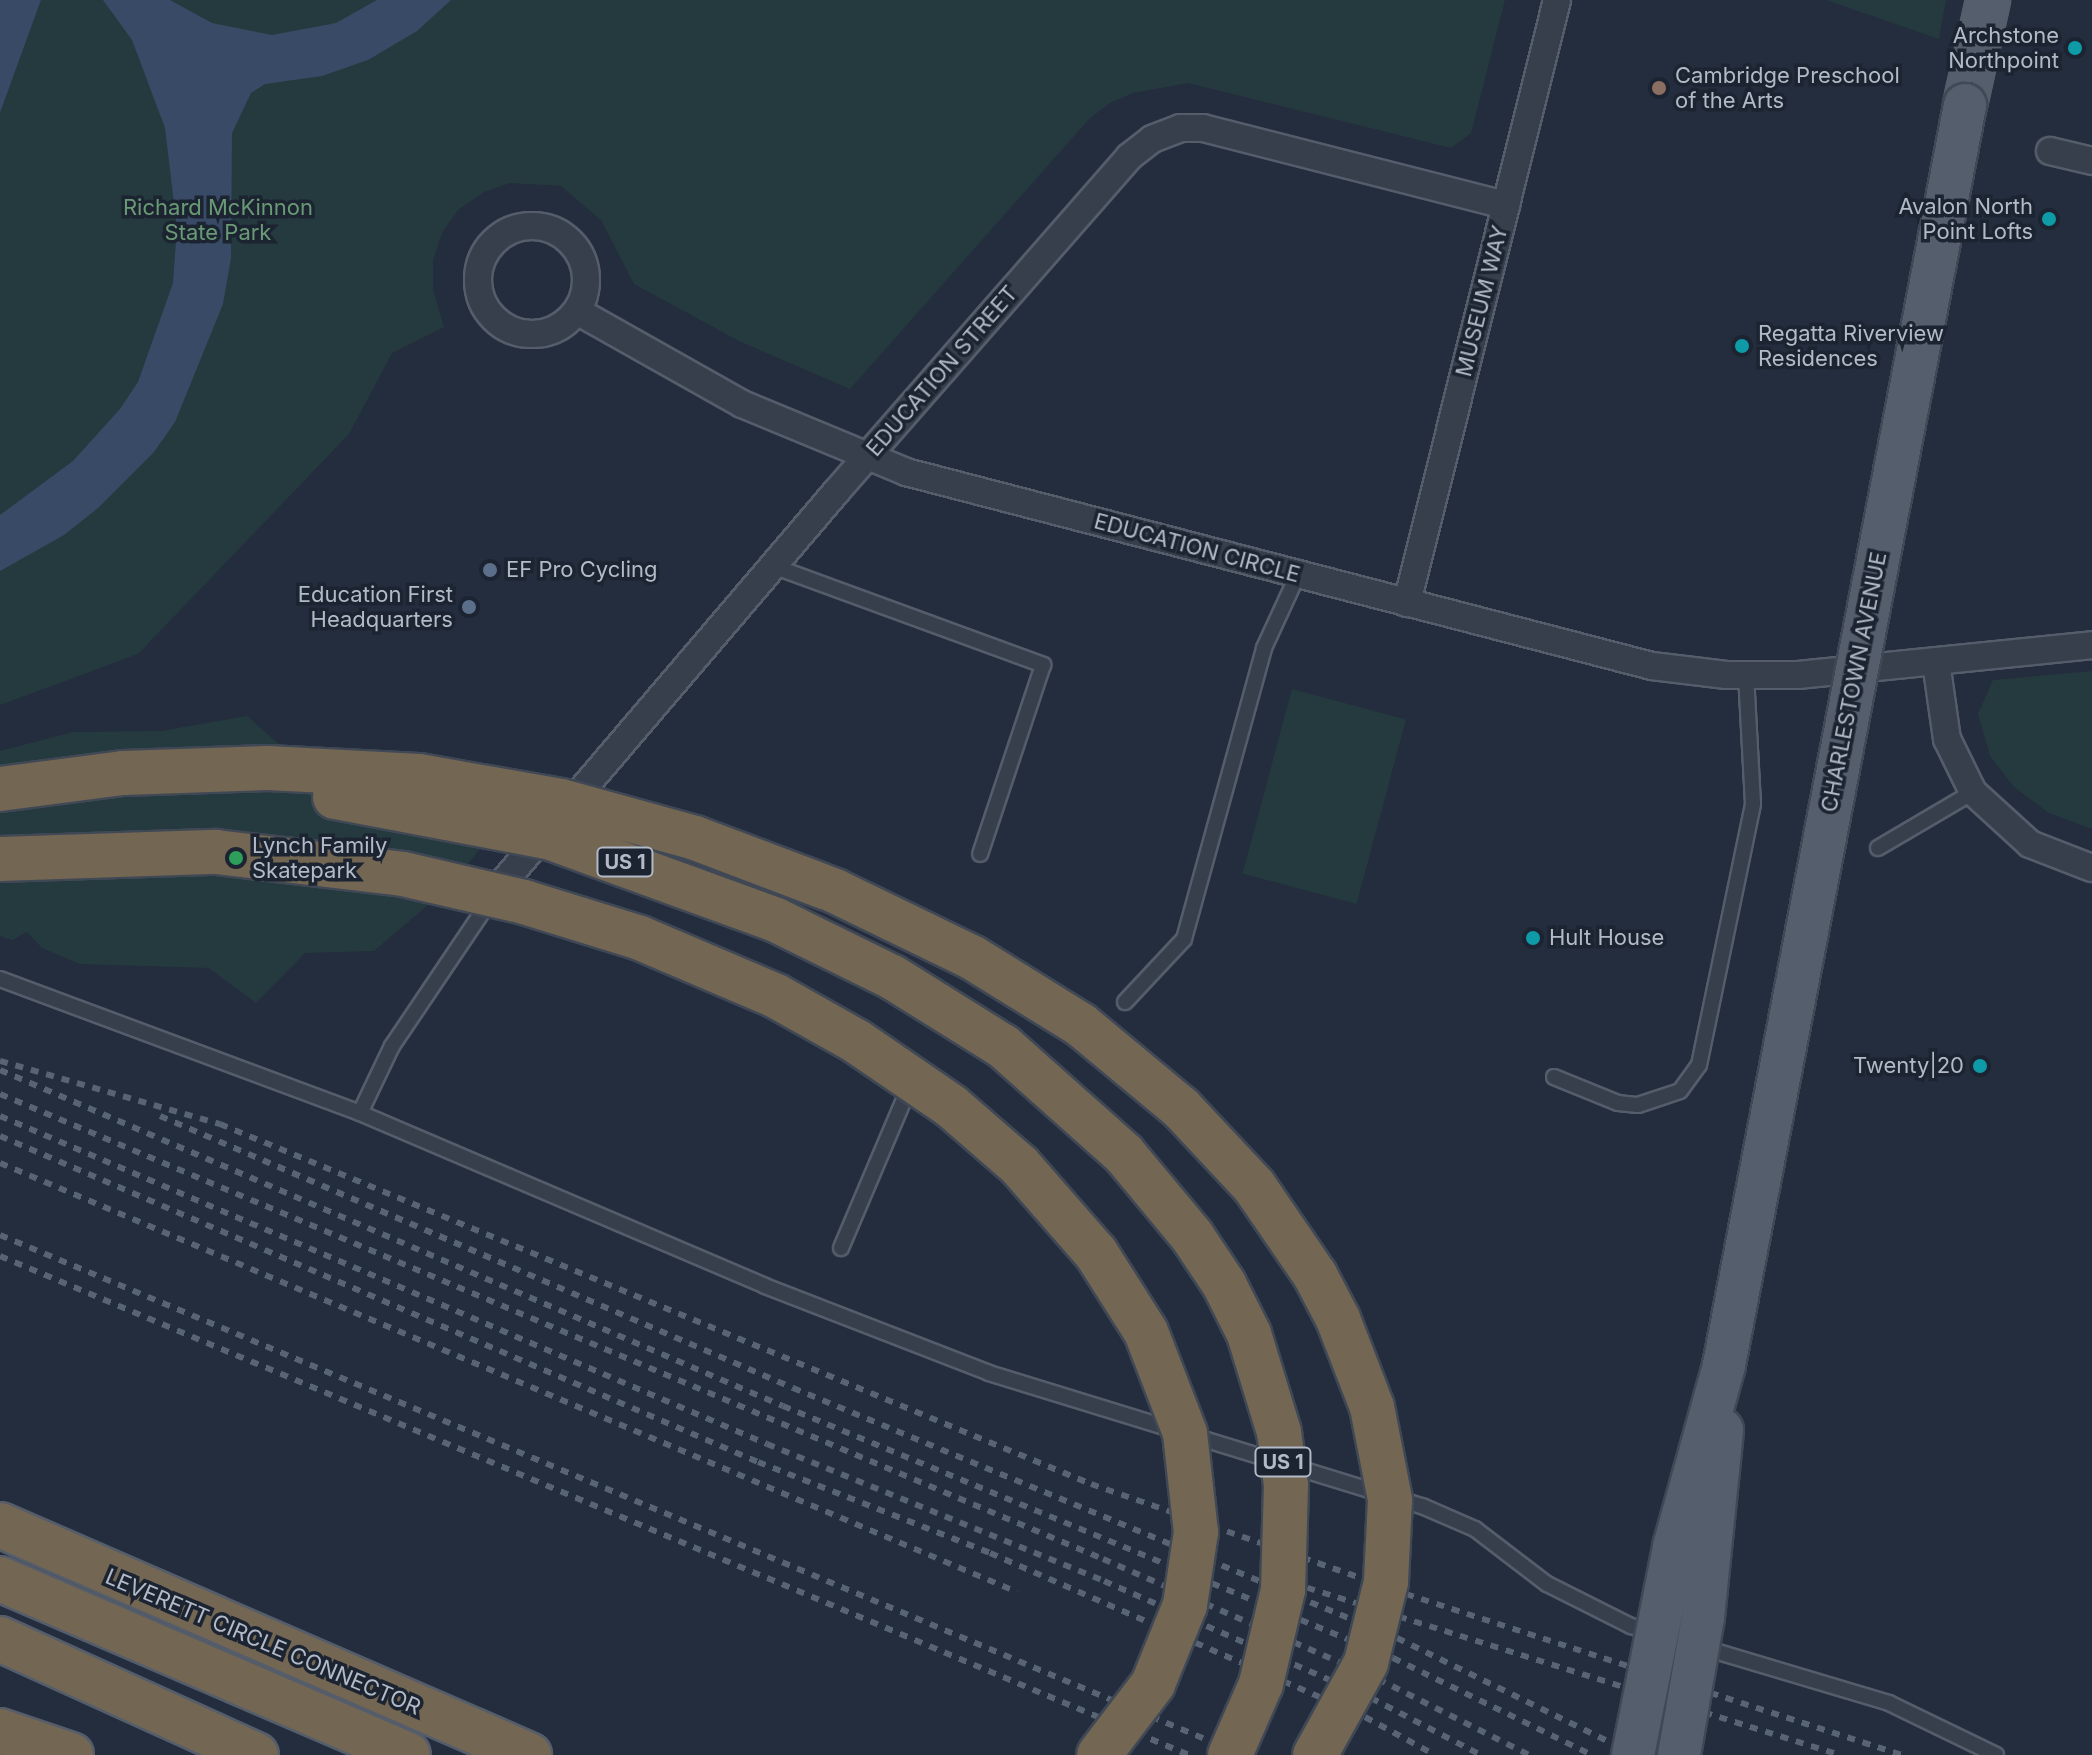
<!DOCTYPE html>
<html>
<head>
<meta charset="utf-8">
<style>
	body { margin:0 }
	#map { position:relative; width:2092px; height:1755px; overflow:hidden; background:#232d3d; font-family:Inter,sans-serif }
	div>[style] { position:absolute }
	.green>* { inset:0; background:#253a3e; transform-origin:0 0 }
	.water>* { inset:0; background:#384a66 }
	.roads { filter:drop-shadow(2px 0 #555d6b) drop-shadow(-2px 0 #555d6b) drop-shadow(0 2px #555d6b) drop-shadow(0 -2px #555d6b) }
	.lane>* { height:14px; margin:-7px; padding:0 7px; transform-origin:7px; border-radius:7px; background:#373f4d }
	.street>* { height:26px; margin:-13px; padding:0 13px; transform-origin:13px; border-radius:13px; background:#373f4d }
	.street>.ring { margin:-13px; padding:0; box-sizing:content-box; background:none; border:26px solid #373f4d; border-radius:50% }
	.primary>* { height:42px; margin:-21px; padding:0 21px; transform-origin:21px; border-radius:21px; background:#545e6d }
	.highway>* { height:44px; margin:-22px; padding:0 22px; transform-origin:22px; border-radius:22px; background:#736753 }
	.rail>* { height:6px; margin-top:-3px; transform-origin:0; background:repeating-linear-gradient(90deg,#586374 0 8px,transparent 0 16px) }
	.bridges { filter:drop-shadow(2px 0 #404856) drop-shadow(-2px 0 #404856) drop-shadow(0 2px #404856) drop-shadow(0 -2px #404856) }
	.primary-bridge>* { height:42px; margin:-21px; padding:0 21px; transform-origin:21px; border-radius:21px; background:#545e6d }
	.highway-bridge>* { height:44px; margin:-22px; padding:0 22px; transform-origin:22px; border-radius:22px; background:#736753 }
	.dots>* { width:22px; height:22px; translate:-50% -50%; box-sizing:border-box; border:4px solid #1c2432; border-radius:50% }
	span { translate:-50% -50%; white-space:nowrap; text-align:center; line-height:1.15; -webkit-text-stroke:7px #1c2432; paint-order:stroke }
	.shield-label span { padding:2px 6px; background:#1c2432; border:2px solid; border-radius:6px; -webkit-text-stroke-width:0 }
	.shield-label { font-size:20px; color:#b2bac8; font-weight:700 }
	.poi-label { font-size:22px; color:#b2bac8 }
	.right { translate:-100% -50%; text-align:right }
	.left { translate:0 -50%; text-align:left }
	.park-label { font-size:22px; color:#699a75 }
	.street-label { font-size:22px; color:#b2bac8 }
</style>
</head>
<body>
<div id="map">
	<div class="green">
		<div style="clip-path:polygon(41px 0,1505px 0,1471px 133px,1451px 148px,1188px 83px,1133px 93px,1110px 103px,1089px 119px,850px 389px,739px 341px,634px 284px,601px 220px,561px 186px,510px 183px,484px 192px,458px 210px,443px 231px,433px 260px,433px 290px,444px 327px,392px 353px,349px 434px,138px 654px,0 705px,0 113px)"></div>
		<div style="clip-path:polygon(1826px 0,1946px 0,1939px 39px)"></div>
		<div style="clip-path:polygon(2092px 671px,2092px 829px,2049px 813px,2014px 787px,1990px 756px,1978px 714px,1993px 680px)"></div>
		<div style="left:1292px;top:689px;width:118px;height:191px;rotate:15deg"></div>
		<div style="clip-path:polygon(247px 716px,280px 745px,496px 829px,449px 887px,374px 951px,305px 953px,256px 1003px,209px 968px,80px 964px,42px 948px,27px 932px,12px 940px,0 936px,0 751px,73px 732px,161px 731px)"></div>
	</div>
	<div class="water">
		<div style="clip-path:polygon(0 0,41px 0,0 113px)"></div>
		<div style="clip-path:polygon(103px 0,170px 0,212px 23px,272px 35px,336px 23px,377px 0,451px 0,417px 31px,368px 60px,322px 76px,265px 84px,251px 93px,232px 133px,231px 258px,223px 304px,175px 422px,154px 452px,98px 508px,64px 535px,0 571px,0 515px,73px 461px,120px 409px,138px 382px,173px 283px,177px 228px,165px 128px,132px 40px)"></div>
	</div>
	<div class="roads">
		<div class="lane">
			<div style="left:773px;top:566px;width:288px;rotate:20.1deg"></div>
			<div style="left:1043px;top:665px;width:199px;rotate:108.4deg"></div>
			<div style="left:1878px;top:848px;width:110px;rotate:-30.5deg"></div>
			<div style="left:0;top:979px;width:384px;rotate:20.4deg"></div>
			<div style="left:360px;top:1113px;width:74px;rotate:-64.5deg"></div>
			<div style="left:392px;top:1046px;width:177px;rotate:-56deg"></div>
			<div style="left:1125px;top:1002px;width:86px;rotate:-46.9deg"></div>
			<div style="left:1184px;top:939px;width:302px;rotate:-74.6deg"></div>
			<div style="left:1264px;top:648px;width:81px;rotate:-65.3deg"></div>
			<div style="left:1554px;top:1077px;width:69px;rotate:22.1deg"></div>
			<div style="left:1618px;top:1103px;width:20px;rotate:6deg"></div>
			<div style="left:1638px;top:1105px;width:44px;rotate:-18.4deg"></div>
			<div style="left:1680px;top:1091px;width:32px;rotate:-54deg"></div>
			<div style="left:1699px;top:1065px;width:267px;rotate:-78.3deg"></div>
			<div style="left:1753px;top:804px;width:128px;rotate:-93.1deg"></div>
			<div style="left:360px;top:1113px;width:440px;rotate:23.1deg"></div>
			<div style="left:765px;top:1286px;width:240px;rotate:21.2deg"></div>
			<div style="left:989px;top:1373px;width:453px;rotate:17.1deg"></div>
			<div style="left:1422px;top:1506px;width:58px;rotate:23.5deg"></div>
			<div style="left:1475px;top:1529px;width:91px;rotate:37.4deg"></div>
			<div style="left:1547px;top:1584px;width:94px;rotate:26.6deg"></div>
			<div style="left:1631px;top:1626px;width:269px;rotate:16.6deg"></div>
			<div style="left:1889px;top:1703px;width:119px;rotate:25.9deg"></div>
			<div style="left:841px;top:1248px;width:179px;rotate:-67deg"></div>
		</div>
		<div class="street">
			<div style="left:2050px;top:151px;width:43px;rotate:13.4deg"></div>
			<div class="ring" style="left:478px;top:226px;width:82px;height:82px"></div>
			<div style="left:577px;top:311px;width:189px;rotate:29.4deg"></div>
			<div style="left:742px;top:404px;width:178px;rotate:22.5deg"></div>
			<div style="left:906px;top:472px;width:771px;rotate:14.58deg"></div>
			<div style="left:1652px;top:666px;width:75px;rotate:6.9deg"></div>
			<div style="left:1726px;top:675px;width:72px"></div>
			<div style="left:1798px;top:675px;width:296px;rotate:-5.8deg"></div>
			<div style="left:1407px;top:603px;width:621px;rotate:-76.03deg"></div>
			<div style="left:1936px;top:662px;width:78px;rotate:81.9deg"></div>
			<div style="left:1947px;top:739px;width:59px;rotate:63.9deg"></div>
			<div style="left:1973px;top:792px;width:77px;rotate:42.4deg"></div>
			<div style="left:2030px;top:844px;width:66px;rotate:21.2deg"></div>
			<div style="left:500px;top:886px;width:518px;rotate:-49.54deg"></div>
			<div style="left:836px;top:492px;width:445px;rotate:-48.8deg"></div>
			<div style="left:1129px;top:157px;width:29px;rotate:-38deg"></div>
			<div style="left:1152px;top:139px;width:30px;rotate:-21deg"></div>
			<div style="left:1180px;top:128px;width:23px"></div>
			<div style="left:1203px;top:128px;width:313px;rotate:14.3deg"></div>
		</div>
		<div class="primary">
			<div style="left:1965px;top:105px;width:107px;rotate:-77.6deg"></div>
		</div>
		<div class="highway">
			<div style="left:0;top:1525px;width:577px;rotate:23.5deg"></div>
			<div style="left:0;top:1579px;width:444px;rotate:23.3deg"></div>
			<div style="left:0;top:1639px;width:281px;rotate:24.4deg"></div>
			<div style="left:0;top:1731px;width:75px;rotate:18.7deg"></div>
		</div>
	</div>
	<div class="rail">
		<div style="left:0;top:1061px;width:229px;rotate:16deg"></div>
		<div style="left:220px;top:1124px;width:942px;rotate:22.46deg"></div>
		<div style="left:1091px;top:1484px;width:334px;rotate:19.2deg"></div>
		<div style="left:1406px;top:1594px;width:521px;rotate:17.98deg"></div>
		<div style="left:0;top:1070px;width:852px;rotate:23.23deg"></div>
		<div style="left:783px;top:1406px;width:660px;rotate:22.45deg"></div>
		<div style="left:1393px;top:1658px;width:221px;rotate:26deg"></div>
		<div style="left:0;top:1094px;width:1197px;rotate:22.86deg"></div>
		<div style="left:1103px;top:1559px;width:300px;rotate:23.6deg"></div>
		<div style="left:1378px;top:1679px;width:169px;rotate:26.7deg"></div>
		<div style="left:0;top:1116px;width:834px;rotate:23.15deg"></div>
		<div style="left:767px;top:1444px;width:364px;rotate:22.1deg"></div>
		<div style="left:1104px;top:1581px;width:292px;rotate:23.7deg"></div>
		<div style="left:1371px;top:1698px;width:124px;rotate:27.4deg"></div>
		<div style="left:160px;top:1116px;width:689px;rotate:23.25deg"></div>
		<div style="left:793px;top:1388px;width:654px;rotate:22.49deg"></div>
		<div style="left:1397px;top:1638px;width:266px;rotate:26.1deg"></div>
		<div style="left:0;top:1136px;width:825px;rotate:23.27deg"></div>
		<div style="left:758px;top:1462px;width:249px;rotate:21.4deg"></div>
		<div style="left:990px;top:1553px;width:409px;rotate:23.6deg"></div>
		<div style="left:1365px;top:1717px;width:80px;rotate:28.5deg"></div>
		<div style="left:0;top:1163px;width:1104px;rotate:22.87deg"></div>
		<div style="left:0;top:1235px;width:1347px;rotate:22.7deg"></div>
		<div style="left:0;top:1256px;width:1289px;rotate:22.77deg"></div>
		<div style="left:1292px;top:1583px;width:574px;rotate:17.43deg"></div>
	</div>
	<div class="bridges">
		<div class="primary-bridge">
			<div style="left:1633px;top:1755px;width:212px;rotate:-78.8deg"></div>
			<div style="left:1674px;top:1547px;width:189px;rotate:-74.6deg"></div>
			<div style="left:1724px;top:1365px;width:1283px;rotate:-79.17deg"></div>
			<div style="left:1679px;top:1755px;width:139px;rotate:-80.1deg"></div>
			<div style="left:1703px;top:1618px;width:189px;rotate:-84.2deg"></div>
		</div>
		<div class="highway-bridge">
			<div style="left:0;top:789px;width:124px;rotate:-7.4deg"></div>
			<div style="left:123px;top:773px;width:145px;rotate:-2deg"></div>
			<div style="left:268px;top:768px;width:151px;rotate:3deg"></div>
			<div style="left:419px;top:776px;width:144px;rotate:10deg"></div>
			<div style="left:561px;top:801px;width:139px;rotate:15.4deg"></div>
			<div style="left:695px;top:838px;width:150px;rotate:20.7deg"></div>
			<div style="left:835px;top:891px;width:153px;rotate:25.9deg"></div>
			<div style="left:973px;top:958px;width:127px;rotate:31.8deg"></div>
			<div style="left:1081px;top:1025px;width:130px;rotate:39.7deg"></div>
			<div style="left:1181px;top:1108px;width:107px;rotate:46.9deg"></div>
			<div style="left:1254px;top:1186px;width:108px;rotate:55.6deg"></div>
			<div style="left:1315px;top:1275px;width:50px;rotate:62.4deg"></div>
			<div style="left:1338px;top:1319px;width:94px;rotate:68.9deg"></div>
			<div style="left:1372px;top:1407px;width:95px;rotate:79deg"></div>
			<div style="left:1390px;top:1500px;width:82px;rotate:92.8deg"></div>
			<div style="left:1386px;top:1582px;width:83px;rotate:103.9deg"></div>
			<div style="left:1366px;top:1663px;width:105px;rotate:119deg"></div>
			<div style="left:335px;top:797px;width:220px;rotate:10.7deg"></div>
			<div style="left:551px;top:838px;width:239px;rotate:20deg"></div>
			<div style="left:776px;top:920px;width:129px;rotate:26.2deg"></div>
			<div style="left:892px;top:977px;width:132px;rotate:32deg"></div>
			<div style="left:1004px;top:1047px;width:161px;rotate:41.7deg"></div>
			<div style="left:1124px;top:1154px;width:107px;rotate:50.3deg"></div>
			<div style="left:1192px;top:1236px;width:58px;rotate:56.3deg"></div>
			<div style="left:1224px;top:1284px;width:56px;rotate:63.4deg"></div>
			<div style="left:1249px;top:1334px;width:102px;rotate:73deg"></div>
			<div style="left:1279px;top:1432px;width:53px;rotate:82.5deg"></div>
			<div style="left:1286px;top:1485px;width:105px;rotate:91.6deg"></div>
			<div style="left:1283px;top:1590px;width:97px;rotate:103.2deg"></div>
			<div style="left:1261px;top:1684px;width:77px;rotate:113.6deg"></div>
			<div style="left:0;top:859px;width:216px;rotate:-1.9deg"></div>
			<div style="left:216px;top:852px;width:188px;rotate:6.7deg"></div>
			<div style="left:403px;top:874px;width:124px;rotate:13deg"></div>
			<div style="left:524px;top:902px;width:121px;rotate:17.2deg"></div>
			<div style="left:640px;top:938px;width:148px;rotate:23.1deg"></div>
			<div style="left:776px;top:996px;width:92px;rotate:29.4deg"></div>
			<div style="left:856px;top:1041px;width:115px;rotate:34.4deg"></div>
			<div style="left:951px;top:1106px;width:91px;rotate:41deg"></div>
			<div style="left:1020px;top:1166px;width:116px;rotate:48.9deg"></div>
			<div style="left:1096px;top:1253px;width:93px;rotate:57.7deg"></div>
			<div style="left:1146px;top:1332px;width:108px;rotate:68.9deg"></div>
			<div style="left:1185px;top:1433px;width:100px;rotate:83.7deg"></div>
			<div style="left:1196px;top:1532px;width:74px;rotate:98.6deg"></div>
			<div style="left:1185px;top:1605px;width:85px;rotate:112.1deg"></div>
			<div style="left:1153px;top:1684px;width:89px;rotate:127.3deg"></div>
		</div>
	</div>
	<div class="dots">
		<div style="left:2075px;top:48px;background:#0f9aa8"></div>
		<div style="left:1659px;top:88px;background:#8d6e63"></div>
		<div style="left:2049px;top:219px;background:#0f9aa8"></div>
		<div style="left:1742px;top:346px;background:#0f9aa8"></div>
		<div style="left:490px;top:570px;background:#5c6f8a"></div>
		<div style="left:469px;top:607px;background:#5c6f8a"></div>
		<div style="left:236px;top:858px;background:#2e9e5b"></div>
		<div style="left:1533px;top:938px;background:#0f9aa8"></div>
		<div style="left:1980px;top:1066px;background:#0f9aa8"></div>
	</div>
	<div class="shield-label">
		<span style="left:625px;top:862px">US 1</span>
		<span style="left:1283px;top:1462px">US 1</span>
	</div>
	<div class="poi-label">
		<span class="right" style="left:2059px;top:48px">Archstone<br>Northpoint</span>
		<span class="left" style="left:1675px;top:88px">Cambridge Preschool<br>of the Arts</span>
		<span class="right" style="left:2033px;top:219px">Avalon North<br>Point Lofts</span>
		<span class="left" style="left:1758px;top:346px">Regatta Riverview<br>Residences</span>
		<span class="left" style="left:506px;top:570px">EF Pro Cycling</span>
		<span class="right" style="left:453px;top:607px">Education First<br>Headquarters</span>
		<span class="left" style="left:252px;top:858px">Lynch Family<br>Skatepark</span>
		<span class="left" style="left:1549px;top:938px">Hult House</span>
		<span class="right" style="left:1964px;top:1066px">Twenty|20</span>
	</div>
	<div class="park-label">
		<span style="left:218px;top:220px">Richard McKinnon<br>State Park</span>
	</div>
	<div class="street-label">
		<span style="left:1482px;top:301px;rotate:-76deg">MUSEUM WAY</span>
		<span style="left:942px;top:371px;rotate:-49deg">EDUCATION STREET</span>
		<span style="left:1197px;top:548px;rotate:15deg">EDUCATION CIRCLE</span>
		<span style="left:1854px;top:682px;rotate:-79deg">CHARLESTOWN AVENUE</span>
		<span style="left:263px;top:1642px;rotate:23deg">LEVERETT CIRCLE CONNECTOR</span>
	</div>
</div>
</body>
</html>
